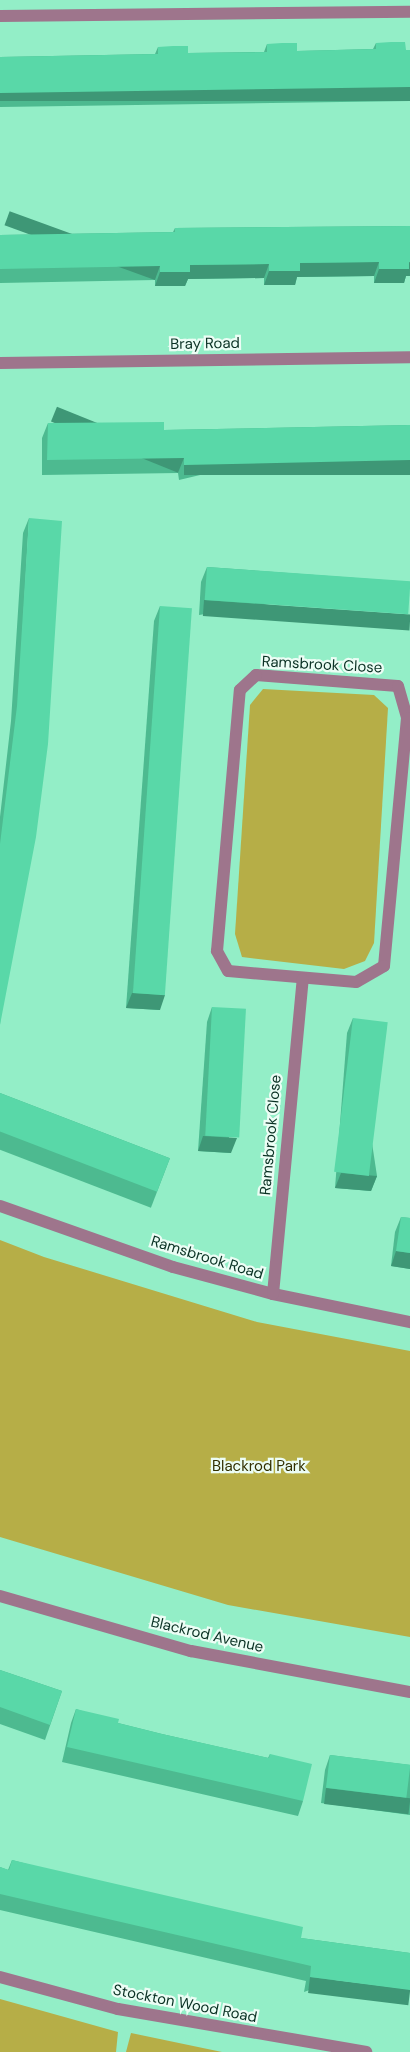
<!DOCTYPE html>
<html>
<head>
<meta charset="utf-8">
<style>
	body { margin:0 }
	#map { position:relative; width:410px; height:2052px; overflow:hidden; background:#93eec7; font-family:"DM Sans",sans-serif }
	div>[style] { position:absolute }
	.green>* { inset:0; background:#b6ae47 }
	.minor>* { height:12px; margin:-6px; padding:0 6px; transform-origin:6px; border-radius:6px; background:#9e758c }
	.wall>* { inset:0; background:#4dba90; transform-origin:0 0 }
	.shaded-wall>* { inset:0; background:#3e9776; transform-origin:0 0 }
	.building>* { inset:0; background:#59d8a8; transform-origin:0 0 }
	span { translate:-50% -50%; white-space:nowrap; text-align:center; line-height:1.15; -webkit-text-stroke:4.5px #ecfdf5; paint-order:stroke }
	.street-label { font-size:15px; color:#093123 }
	.park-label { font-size:15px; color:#322f00 }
</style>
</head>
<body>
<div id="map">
	<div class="green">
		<div style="clip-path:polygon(263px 689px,374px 695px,388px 708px,374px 943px,365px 961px,344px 969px,242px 957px,235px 934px,250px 705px)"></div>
		<div style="clip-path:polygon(0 1240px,44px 1257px,257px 1322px,410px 1351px,410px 1637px,228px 1605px,0 1537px)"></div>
		<div style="clip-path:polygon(0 1999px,118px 2032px,116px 2052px,0 2052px)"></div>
		<div style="clip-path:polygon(131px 2033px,222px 2052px,126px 2052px)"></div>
	</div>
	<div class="minor">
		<div style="left:0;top:16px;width:410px;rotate:-0.6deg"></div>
		<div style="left:0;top:363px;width:410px;rotate:-0.8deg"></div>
		<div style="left:256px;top:675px;width:142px;rotate:4.4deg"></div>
		<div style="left:398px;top:686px;width:33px;rotate:74deg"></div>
		<div style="left:407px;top:718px;width:249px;rotate:95.3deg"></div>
		<div style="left:384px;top:966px;width:32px;rotate:150deg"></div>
		<div style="left:356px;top:982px;width:128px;rotate:-175.1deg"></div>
		<div style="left:228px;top:971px;width:23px;rotate:-119deg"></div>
		<div style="left:217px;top:951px;width:262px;rotate:-85deg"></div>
		<div style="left:240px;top:690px;width:22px;rotate:-43deg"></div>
		<div style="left:0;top:1206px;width:183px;rotate:19.4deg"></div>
		<div style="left:173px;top:1267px;width:104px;rotate:15.1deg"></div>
		<div style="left:273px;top:1294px;width:140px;rotate:11.6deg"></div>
		<div style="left:273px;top:1294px;width:316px;rotate:-84.6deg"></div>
		<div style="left:0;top:1596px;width:199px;rotate:16.1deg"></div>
		<div style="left:191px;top:1651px;width:223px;rotate:10.6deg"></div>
		<div style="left:0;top:1977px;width:122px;rotate:15.2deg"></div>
		<div style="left:118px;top:2009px;width:252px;rotate:9.8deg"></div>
	</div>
	<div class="wall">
		<div style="clip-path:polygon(376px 43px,406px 50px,410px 50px,410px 101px,0 107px,0 57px,155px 54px,158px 47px,188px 53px,264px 52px,267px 44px,297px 51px,373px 49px)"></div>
		<div style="clip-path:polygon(410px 226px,406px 276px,404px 283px,374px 283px,374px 276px,297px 277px,295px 285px,264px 285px,264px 278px,188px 279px,185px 286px,155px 286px,155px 280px,0 283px,0 235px,173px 232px,175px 228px)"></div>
		<div style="clip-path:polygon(48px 423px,164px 430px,410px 425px,179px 480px,178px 473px,42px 475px,42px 438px)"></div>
		<div style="clip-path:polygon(29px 518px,0 1025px,0 817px,11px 721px,23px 533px)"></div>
		<div style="clip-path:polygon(207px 567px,410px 582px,199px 615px,201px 582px)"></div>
		<div style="clip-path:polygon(160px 606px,160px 1010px,126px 1008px,154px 621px)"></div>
		<div style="clip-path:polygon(212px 1007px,231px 1153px,198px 1151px,207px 1022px)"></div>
		<div style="clip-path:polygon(353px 1018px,377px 1176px,371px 1191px,335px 1188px,347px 1033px)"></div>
		<div style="left:0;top:1093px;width:182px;height:53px;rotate:21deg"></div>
		<div style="clip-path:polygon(401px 1217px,410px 1218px,410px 1269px,391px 1266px,395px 1232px)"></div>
		<div style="clip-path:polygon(0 1670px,62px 1691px,45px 1740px,0 1724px)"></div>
		<div style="clip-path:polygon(76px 1709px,118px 1723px,162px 1734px,268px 1758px,270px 1754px,303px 1801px,298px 1816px,62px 1762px,71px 1723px)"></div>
		<div style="clip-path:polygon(330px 1755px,410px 1765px,410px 1815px,321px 1803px,325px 1770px)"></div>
		<div style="clip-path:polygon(12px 1860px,301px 1938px,410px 1953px,304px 1992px,306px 1981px,0 1910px,0 1867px,8px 1870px)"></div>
	</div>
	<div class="shaded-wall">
		<div style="left:410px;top:87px;width:14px;height:410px;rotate:90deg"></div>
		<div style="clip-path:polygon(379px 262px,374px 276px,297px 277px,295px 285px,264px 285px,269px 271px,300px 263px)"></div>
		<div style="clip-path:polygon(410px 262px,410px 276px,406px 276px,404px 283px,374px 283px,379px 269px)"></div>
		<div style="clip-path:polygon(269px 264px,264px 278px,188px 279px,185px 286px,155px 286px,160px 272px,190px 265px)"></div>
		<div style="left:160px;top:266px;width:15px;height:160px;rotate:110deg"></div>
		<div style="left:184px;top:458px;width:16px;height:137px;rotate:112deg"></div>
		<div style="left:410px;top:460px;width:15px;height:226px;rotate:90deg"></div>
		<div style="left:204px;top:600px;width:207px;height:16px;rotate:4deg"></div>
		<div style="clip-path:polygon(132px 993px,165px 995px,160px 1010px,126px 1008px)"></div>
		<div style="clip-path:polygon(203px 1136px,237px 1138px,231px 1153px,198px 1151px)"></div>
		<div style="clip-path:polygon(341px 1173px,377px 1176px,371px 1191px,335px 1188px)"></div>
		<div style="clip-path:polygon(396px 1251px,410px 1253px,410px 1269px,391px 1266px)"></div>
		<div style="left:326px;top:1788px;width:85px;height:16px;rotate:7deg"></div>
		<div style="left:310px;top:1977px;width:101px;height:16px;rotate:7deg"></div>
	</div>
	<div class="building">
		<div style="clip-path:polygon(391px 42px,405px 42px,406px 50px,410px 50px,410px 87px,0 93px,0 57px,158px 54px,158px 47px,173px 46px,188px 46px,188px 53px,267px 52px,267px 44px,282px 43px,297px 43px,297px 51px,376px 49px,376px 43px)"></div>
		<div style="clip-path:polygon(410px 226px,410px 262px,409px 262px,409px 269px,379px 269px,379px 262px,300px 263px,300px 271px,269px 271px,269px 264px,190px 265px,190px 272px,160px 272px,160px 266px,0 269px,0 235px,175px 232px,175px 228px)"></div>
		<div style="clip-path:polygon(164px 422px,164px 430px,410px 425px,410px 460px,184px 465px,184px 458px,47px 460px,48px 423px)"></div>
		<div style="clip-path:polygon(29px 518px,62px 521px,48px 744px,36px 837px,0 1025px,0 844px,17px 706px)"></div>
		<div style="left:207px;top:567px;width:204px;height:33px;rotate:4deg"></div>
		<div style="left:160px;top:606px;width:32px;height:388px;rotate:4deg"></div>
		<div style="left:212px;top:1007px;width:34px;height:129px;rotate:3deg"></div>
		<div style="left:353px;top:1018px;width:35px;height:155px;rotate:7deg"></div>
		<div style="left:0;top:1093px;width:182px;height:36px;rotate:21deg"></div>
		<div style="clip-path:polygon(401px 1217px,410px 1218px,410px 1253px,396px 1251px)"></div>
		<div style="clip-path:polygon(0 1670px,62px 1691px,50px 1725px,0 1707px)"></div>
		<div style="clip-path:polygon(76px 1709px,119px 1719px,118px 1723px,162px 1734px,269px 1758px,270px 1754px,312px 1764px,303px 1801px,67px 1747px)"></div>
		<div style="left:330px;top:1755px;width:81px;height:33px;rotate:7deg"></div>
		<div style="clip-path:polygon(12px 1860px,303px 1927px,301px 1938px,410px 1953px,410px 1990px,310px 1977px,311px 1966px,0 1894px,0 1867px,9px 1870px)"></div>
	</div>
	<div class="street-label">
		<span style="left:205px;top:344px;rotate:-1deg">Bray Road</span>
		<span style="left:322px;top:665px;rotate:3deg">Ramsbrook Close</span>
		<span style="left:271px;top:1135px;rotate:-85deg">Ramsbrook Close</span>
		<span style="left:207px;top:1258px;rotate:17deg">Ramsbrook Road</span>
		<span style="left:207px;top:1635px;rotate:13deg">Blackrod Avenue</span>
		<span style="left:185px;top:2004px;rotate:11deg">Stockton Wood Road</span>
	</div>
	<div class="park-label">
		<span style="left:259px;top:1467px">Blackrod Park</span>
	</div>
</div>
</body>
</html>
